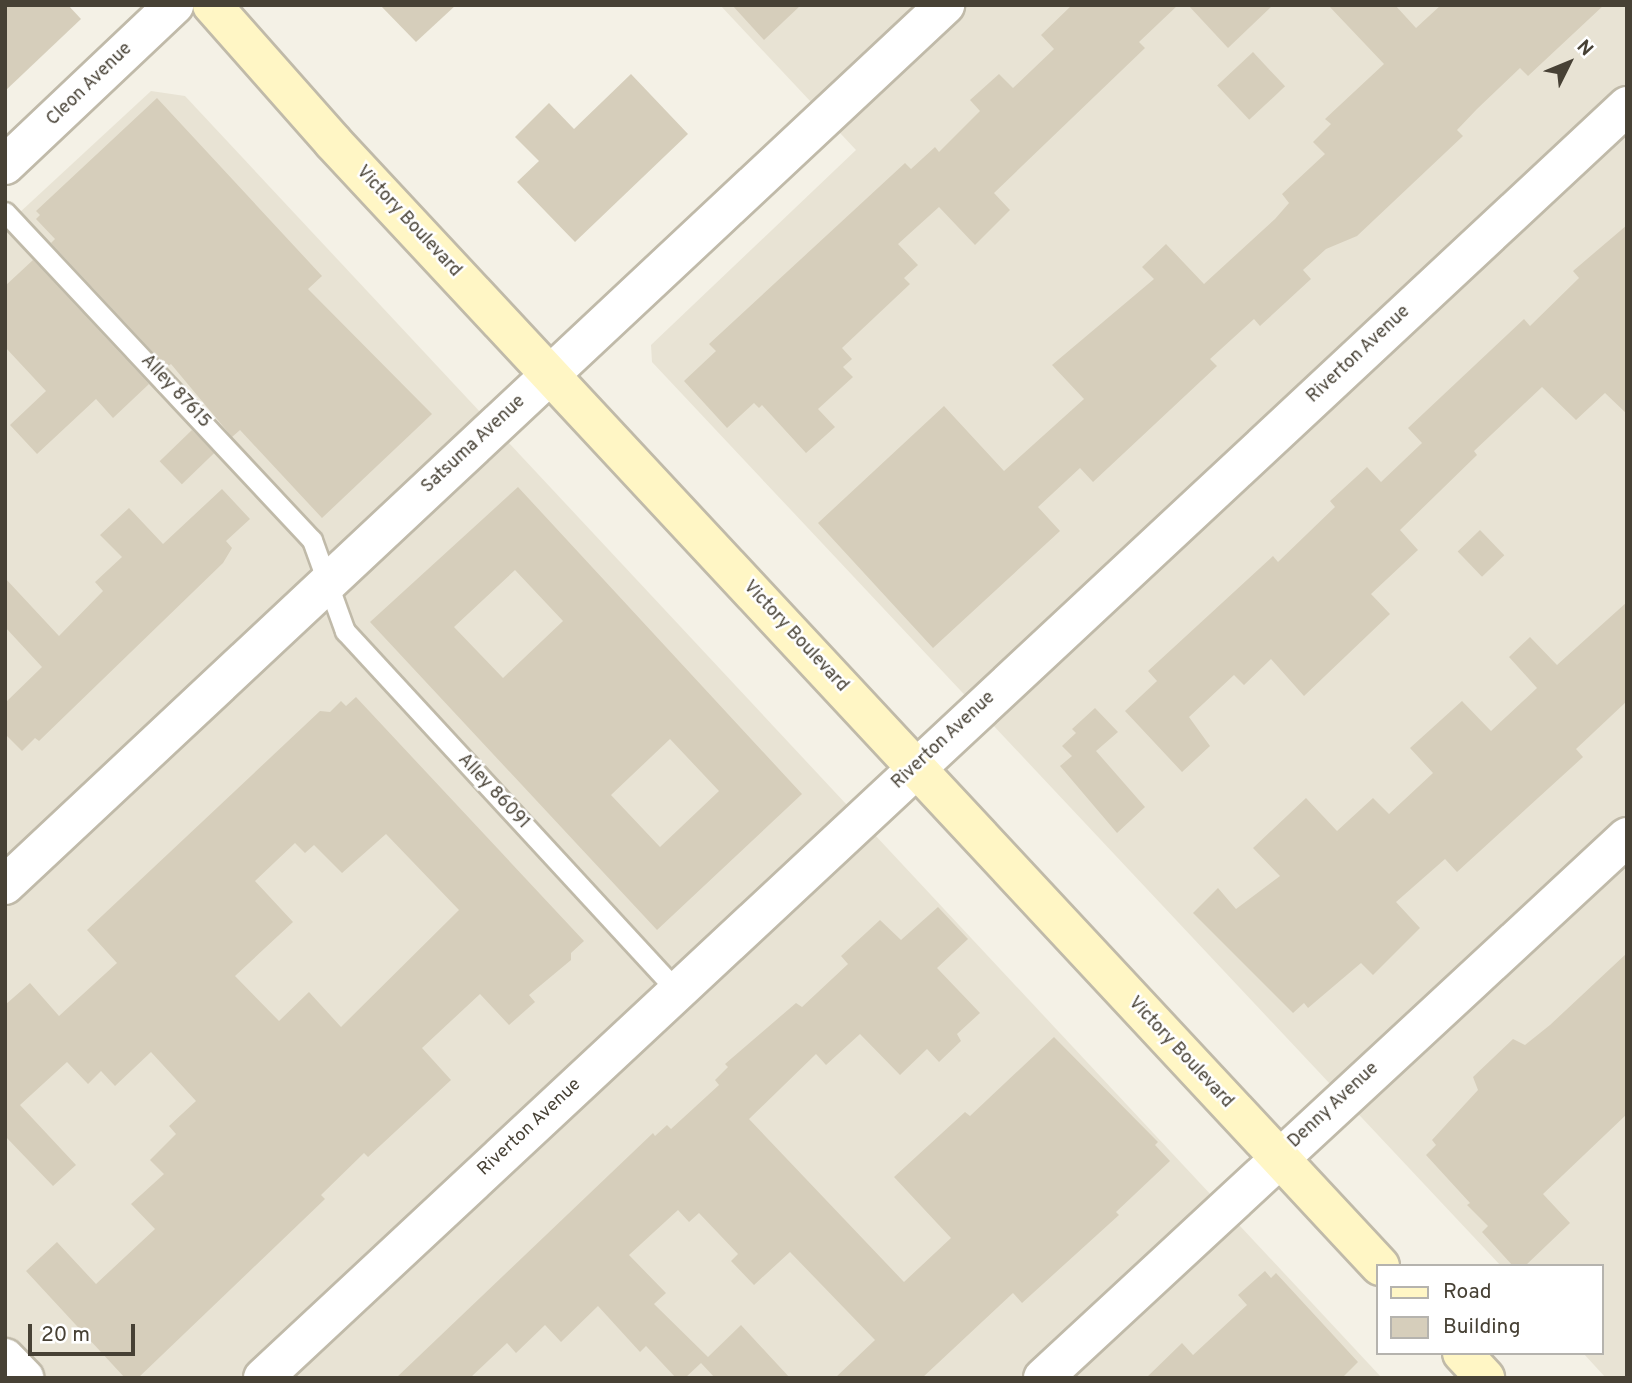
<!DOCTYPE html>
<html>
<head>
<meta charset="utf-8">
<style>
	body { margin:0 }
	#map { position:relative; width:1632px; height:1383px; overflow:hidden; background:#f4f1e6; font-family:Overpass,sans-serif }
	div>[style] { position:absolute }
	.residential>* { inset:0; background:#e8e3d4 }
	.building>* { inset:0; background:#d6cebb; transform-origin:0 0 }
	.roads { filter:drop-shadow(2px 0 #c0baa9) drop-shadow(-2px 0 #c0baa9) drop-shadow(0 2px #c0baa9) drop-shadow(0 -2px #c0baa9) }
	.service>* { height:19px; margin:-9.5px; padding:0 9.5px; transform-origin:9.5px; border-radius:9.5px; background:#fff }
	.minor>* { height:38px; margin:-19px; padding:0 19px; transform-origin:19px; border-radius:19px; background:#fff }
	.secondary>* { height:38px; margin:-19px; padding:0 19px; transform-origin:19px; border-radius:19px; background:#fff6c5 }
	span { translate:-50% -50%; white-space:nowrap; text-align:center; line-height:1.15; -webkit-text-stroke:5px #fff; paint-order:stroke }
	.street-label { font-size:18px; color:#474135 }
	.frame { position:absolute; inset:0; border:7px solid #474135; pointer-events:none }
	.legend { position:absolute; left:1376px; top:1264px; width:228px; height:91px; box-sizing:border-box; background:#fff; border:2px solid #b5b3ae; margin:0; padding:9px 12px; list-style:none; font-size:21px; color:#474135 }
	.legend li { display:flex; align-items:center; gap:14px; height:35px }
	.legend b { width:35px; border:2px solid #b5b3ae }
	.north { position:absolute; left:1534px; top:28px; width:70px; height:70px; -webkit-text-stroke:5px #fff; paint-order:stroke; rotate:47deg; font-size:19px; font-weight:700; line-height:28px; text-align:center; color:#474135 }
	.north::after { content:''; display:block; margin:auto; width:24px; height:32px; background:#474135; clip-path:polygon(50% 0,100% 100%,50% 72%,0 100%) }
	.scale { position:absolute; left:28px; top:1324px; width:107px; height:32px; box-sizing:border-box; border:4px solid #474135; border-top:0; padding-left:9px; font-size:21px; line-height:24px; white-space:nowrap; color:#474135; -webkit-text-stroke:5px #fff; paint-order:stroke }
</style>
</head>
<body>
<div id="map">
	<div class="residential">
		<div style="clip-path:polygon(720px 5px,1627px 5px,1627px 1378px,1606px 1378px,1583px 1353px,1602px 1353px,1602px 1266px,1501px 1266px,652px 362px,651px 345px,856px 150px)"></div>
		<div style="clip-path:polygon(151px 91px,185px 96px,1382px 1378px,5px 1378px,5px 226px)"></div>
	</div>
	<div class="building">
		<div style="clip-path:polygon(5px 5px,68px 5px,81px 19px,5px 91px)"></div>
		<div style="clip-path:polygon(380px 5px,456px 5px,416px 42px)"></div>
		<div style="clip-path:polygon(732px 5px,801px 5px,764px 40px)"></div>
		<div style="clip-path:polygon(1072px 5px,1178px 5px,1139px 42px,1145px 48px,994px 193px,1010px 210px,975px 245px,939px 207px,898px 244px,918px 265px,904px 278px,910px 284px,842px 348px,852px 359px,843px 367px,853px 377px,818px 409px,835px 427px,806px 453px,762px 405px,759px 408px,754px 403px,727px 428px,684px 381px,716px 351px,709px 344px,905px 163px,911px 169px,935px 147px,939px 152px,980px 111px,970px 100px,999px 74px,1013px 88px,1054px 49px,1041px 35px)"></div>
		<div style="clip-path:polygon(1188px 5px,1273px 5px,1228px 48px)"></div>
		<div style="clip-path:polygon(1328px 5px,1395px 5px,1416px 28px,1441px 5px,1604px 5px,1528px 76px,1520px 68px,1477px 109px,1457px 130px,1463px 136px,1357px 236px,1326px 249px,1303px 270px,1311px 279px,1260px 326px,1254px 319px,1210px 359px,1217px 366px,1093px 482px,1080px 468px,1038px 507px,1060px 531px,933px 648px,818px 523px,944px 406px,1004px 471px,1084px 399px,1052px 365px,1154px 279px,1142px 267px,1166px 244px,1204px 284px,1275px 219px,1289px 203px,1282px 194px,1325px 154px,1313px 142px,1331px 124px,1325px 119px,1384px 64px)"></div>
		<div style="left:1253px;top:52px;width:47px;height:49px;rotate:47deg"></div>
		<div style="clip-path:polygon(631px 74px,688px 134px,575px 242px,517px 182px,539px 161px,515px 137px,549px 103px,574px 129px)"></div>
		<div style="clip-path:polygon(157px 98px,322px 276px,308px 289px,432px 414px,322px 518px,240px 430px,232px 437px,171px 364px,167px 367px,51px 243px,55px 239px,36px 219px,40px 215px,36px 211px)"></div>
		<div style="clip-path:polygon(1627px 225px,1627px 414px,1605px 393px,1576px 420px,1542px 387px,1474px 451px,1477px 455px,1400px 530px,1418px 550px,1371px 594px,1390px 614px,1304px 696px,1271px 659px,1244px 685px,1234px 675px,1189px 717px,1210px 746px,1182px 772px,1125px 711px,1157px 681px,1148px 671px,1273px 556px,1278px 562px,1335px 507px,1330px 501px,1367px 467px,1381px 482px,1422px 443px,1408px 428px,1524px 319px,1530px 326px,1579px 278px,1573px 271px)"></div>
		<div style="clip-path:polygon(33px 260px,149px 384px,113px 418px,96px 399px,37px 454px,10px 425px,46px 391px,5px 347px,5px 286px)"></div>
		<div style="left:192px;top:430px;width:32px;height:45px;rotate:46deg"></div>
		<div style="clip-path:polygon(evenodd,518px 487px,802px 794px,657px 930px,370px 622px,518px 487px,515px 570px,563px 621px,503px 678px,454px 627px,515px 570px,518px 487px,670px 739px,719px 791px,660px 847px,611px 795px,670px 739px)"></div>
		<div style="clip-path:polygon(222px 489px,250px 519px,226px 541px,232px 548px,223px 563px,39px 741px,35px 738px,22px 751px,5px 734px,5px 703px,42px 667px,5px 627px,5px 578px,59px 636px,103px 591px,95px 582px,122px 557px,100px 535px,129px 508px,163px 544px)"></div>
		<div style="left:1480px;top:530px;width:35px;height:31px;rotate:46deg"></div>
		<div style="clip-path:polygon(1627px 602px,1627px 701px,1576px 749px,1583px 757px,1457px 872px,1445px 859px,1396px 902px,1420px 928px,1373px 975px,1361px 963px,1308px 1008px,1304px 1003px,1293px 1013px,1193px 913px,1218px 888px,1236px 909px,1280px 876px,1253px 848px,1306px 798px,1337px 831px,1373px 798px,1389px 814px,1433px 773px,1410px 748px,1462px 701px,1491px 731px,1537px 688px,1509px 657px,1530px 637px,1557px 665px)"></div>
		<div style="clip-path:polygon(evenodd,356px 697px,584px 941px,571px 953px,571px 960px,529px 995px,535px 1002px,509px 1025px,480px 994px,422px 1048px,451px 1080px,368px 1157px,364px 1153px,321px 1195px,325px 1199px,138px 1378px,125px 1378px,26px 1271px,57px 1242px,96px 1284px,155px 1229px,131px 1204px,164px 1174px,150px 1160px,176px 1134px,169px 1126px,196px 1101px,151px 1052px,115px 1086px,101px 1071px,88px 1084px,67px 1062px,20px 1105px,76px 1165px,53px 1186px,5px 1136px,5px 1005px,30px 983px,59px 1016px,117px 963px,87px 930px,320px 711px,330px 712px,341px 701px,346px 706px,356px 697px,386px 834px,459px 910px,341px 1027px,309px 992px,279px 1021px,235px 976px,293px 922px,255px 881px,295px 843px,305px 853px,314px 845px,342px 873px,386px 834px)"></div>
		<div style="clip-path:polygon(1095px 708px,1118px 732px,1096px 751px,1145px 807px,1117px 833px,1060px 766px,1072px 756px,1062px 746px,1076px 733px,1072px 729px)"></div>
		<div style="clip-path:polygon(938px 907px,968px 939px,937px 968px,980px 1013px,957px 1034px,961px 1041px,939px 1062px,927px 1049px,900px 1075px,860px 1034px,826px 1065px,816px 1054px,749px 1119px,904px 1282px,951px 1238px,894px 1177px,965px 1112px,970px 1116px,1054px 1037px,1158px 1142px,1155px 1145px,1170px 1161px,1116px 1212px,1119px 1215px,1022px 1303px,1013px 1293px,922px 1378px,835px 1378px,875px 1340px,790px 1252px,754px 1285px,731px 1261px,738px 1254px,699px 1213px,689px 1222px,678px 1210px,629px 1255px,666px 1293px,654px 1304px,708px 1357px,741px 1325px,790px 1378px,715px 1378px,701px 1363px,685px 1378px,676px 1378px,646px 1346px,640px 1352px,598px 1306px,561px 1342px,545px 1325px,516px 1353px,507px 1343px,470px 1378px,396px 1378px,653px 1133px,655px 1136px,667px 1125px,671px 1129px,719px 1085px,715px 1080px,728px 1067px,725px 1064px,796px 1003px,802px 1007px,848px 964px,841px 956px,880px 920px,901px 940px)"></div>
		<div style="clip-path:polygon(1627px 953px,1627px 1114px,1543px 1194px,1570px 1223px,1525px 1266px,1513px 1266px,1482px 1232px,1488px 1226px,1467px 1205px,1470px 1203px,1426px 1155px,1436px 1145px,1432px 1140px,1478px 1090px,1473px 1077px,1513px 1039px,1525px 1045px,1550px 1025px)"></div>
		<div style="clip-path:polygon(1265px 1271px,1271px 1278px,1276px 1273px,1358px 1362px,1342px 1378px,1146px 1378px,1182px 1343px,1193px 1355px,1247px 1305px,1238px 1295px)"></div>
	</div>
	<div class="roads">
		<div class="service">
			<div style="left:5px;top:212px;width:449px;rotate:46.9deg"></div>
			<div style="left:312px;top:540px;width:97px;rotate:70.1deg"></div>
			<div style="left:345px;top:631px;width:490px;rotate:47.3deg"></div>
		</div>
		<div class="minor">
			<div style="left:5px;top:165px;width:233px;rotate:-43.4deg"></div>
			<div style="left:5px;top:885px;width:1288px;rotate:-43.11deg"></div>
			<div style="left:5px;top:1358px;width:28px;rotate:46deg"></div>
			<div style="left:263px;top:1378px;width:1865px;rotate:-43deg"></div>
			<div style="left:1043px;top:1378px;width:796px;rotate:-42.81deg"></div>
		</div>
		<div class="secondary">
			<div style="left:212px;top:5px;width:183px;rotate:48.5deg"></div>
			<div style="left:333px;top:142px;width:1536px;rotate:47.03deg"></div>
			<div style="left:1462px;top:1353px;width:34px;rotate:47deg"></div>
		</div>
	</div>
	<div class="street-label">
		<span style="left:90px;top:85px;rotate:-44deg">Cleon Avenue</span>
		<span style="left:408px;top:222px;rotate:47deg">Victory Boulevard</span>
		<span style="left:1359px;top:355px;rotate:-43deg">Riverton Avenue</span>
		<span style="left:175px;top:392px;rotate:47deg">Alley 87615</span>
		<span style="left:474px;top:445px;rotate:-43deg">Satsuma Avenue</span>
		<span style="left:795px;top:637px;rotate:47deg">Victory Boulevard</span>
		<span style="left:944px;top:741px;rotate:-43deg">Riverton Avenue</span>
		<span style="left:493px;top:792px;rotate:47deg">Alley 86091</span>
		<span style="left:1180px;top:1053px;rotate:47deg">Victory Boulevard</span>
		<span style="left:1334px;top:1106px;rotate:-43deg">Denny Avenue</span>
		<span style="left:530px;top:1128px;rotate:-43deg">Riverton Avenue</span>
	</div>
	<div class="frame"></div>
	<ul class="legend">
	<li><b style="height:9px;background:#fff6c5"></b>Road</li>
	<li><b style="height:19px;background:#d6cebb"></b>Building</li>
	</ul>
	<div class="north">N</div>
	<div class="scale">20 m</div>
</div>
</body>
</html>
